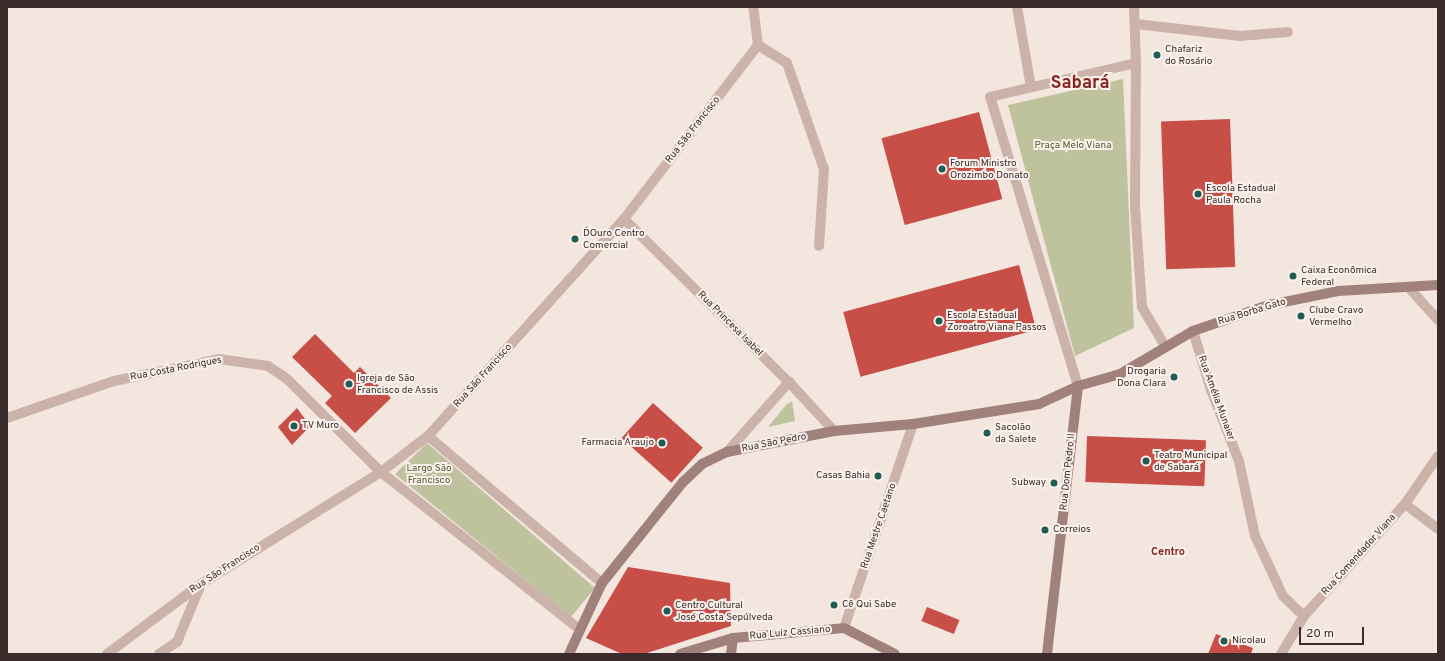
<!DOCTYPE html>
<html>
<head>
<meta charset="utf-8">
<style>
	body { margin:0 }
	#map { position:relative; width:1445px; height:661px; overflow:hidden; background:#f3e6df; font-family:Overpass,sans-serif }
	div>[style] { position:absolute }
	.green>* { inset:0; background:#bec39e }
	.building>* { inset:0; background:#c84e48; transform-origin:0 0 }
	.street>* { height:10px; margin:-5px; padding:0 5px; transform-origin:5px; border-radius:5px; background:#ccb3aa }
	.secondary>* { height:10px; margin:-5px; padding:0 5px; transform-origin:5px; border-radius:5px; background:#a0817b }
	.dots>* { width:11px; height:11px; translate:-50% -50%; box-sizing:border-box; border:2px solid #fbf1ec; border-radius:50% }
	span { translate:-50% -50%; white-space:nowrap; text-align:center; line-height:1.15; -webkit-text-stroke:4px #fbf1ec; paint-order:stroke }
	.poi-label { font-size:10px; color:#392c2a }
	.left { translate:0 -50%; text-align:left }
	.right { translate:-100% -50%; text-align:right }
	.street-label { font-size:10px; color:#392c2a }
	.park-label { font-size:10px; color:#51582d }
	.neighbourhood-label { font-size:11px; color:#8a2621; font-weight:700 }
	.town-label { font-size:18px; color:#8a2621; font-weight:700 }
	.frame { position:absolute; inset:0; border:8px solid #392c2a; pointer-events:none }
	.scale { position:absolute; left:1299px; top:627px; width:65px; height:18px; box-sizing:border-box; border:2px solid #392c2a; border-top:0; padding-left:5px; font-size:12px; line-height:14px; white-space:nowrap; color:#392c2a; -webkit-text-stroke:3px #fbf1ec; paint-order:stroke }
</style>
</head>
<body>
<div id="map">
	<div class="green">
		<div style="clip-path:polygon(1123px 79px,1134px 328px,1075px 356px,1008px 105px)"></div>
		<div style="clip-path:polygon(792px 401px,795px 421px,768px 427px,786px 405px)"></div>
		<div style="clip-path:polygon(427px 443px,595px 588px,571px 617px,395px 474px)"></div>
	</div>
	<div class="building">
		<div style="left:979px;top:112px;width:90px;height:101px;rotate:75deg"></div>
		<div style="left:1230px;top:119px;width:148px;height:69px;rotate:88deg"></div>
		<div style="left:1019px;top:265px;width:67px;height:182px;rotate:75deg"></div>
		<div style="clip-path:polygon(315px 334px,354px 373px,360px 367px,391px 398px,355px 433px,325px 403px,332px 396px,292px 357px)"></div>
		<div style="left:653px;top:403px;width:67px;height:47px;rotate:42deg"></div>
		<div style="clip-path:polygon(297px 408px,310px 426px,292px 445px,278px 427px)"></div>
		<div style="left:1087px;top:436px;width:119px;height:46px;rotate:2deg"></div>
		<div style="clip-path:polygon(628px 567px,730px 583px,731px 626px,644px 654px,622px 654px,586px 638px)"></div>
		<div style="left:927px;top:607px;width:35px;height:15px;rotate:22deg"></div>
		<div style="clip-path:polygon(1216px 634px,1253px 648px,1251px 654px,1208px 654px)"></div>
	</div>
	<div class="street">
		<div style="left:1017px;top:7px;width:81px;rotate:80.1deg"></div>
		<div style="left:1134px;top:7px;width:56px;rotate:88deg"></div>
		<div style="left:1136px;top:24px;width:105px;rotate:6.6deg"></div>
		<div style="left:1240px;top:36px;width:48px;rotate:-4.8deg"></div>
		<div style="left:758px;top:45px;width:34px;rotate:32deg"></div>
		<div style="left:787px;top:63px;width:112px;rotate:70.8deg"></div>
		<div style="left:824px;top:169px;width:77px;rotate:93.7deg"></div>
		<div style="left:624px;top:219px;width:232px;rotate:44.7deg"></div>
		<div style="left:789px;top:382px;width:67px;rotate:47.4deg"></div>
		<div style="left:1410px;top:289px;width:42px;rotate:47.9deg"></div>
		<div style="left:1193px;top:331px;width:62px;rotate:73deg"></div>
		<div style="left:1211px;top:390px;width:76px;rotate:68.5deg"></div>
		<div style="left:1239px;top:461px;width:77px;rotate:78deg"></div>
		<div style="left:1255px;top:536px;width:66px;rotate:65deg"></div>
		<div style="left:1283px;top:596px;width:29px;rotate:44deg"></div>
		<div style="left:1078px;top:386px;width:302px;rotate:-106.9deg"></div>
		<div style="left:990px;top:97px;width:150px;rotate:-13.1deg"></div>
		<div style="left:1136px;top:63px;width:144px;rotate:90.4deg"></div>
		<div style="left:1135px;top:207px;width:100px;rotate:86deg"></div>
		<div style="left:1142px;top:307px;width:45px;rotate:59.5deg"></div>
		<div style="left:7px;top:418px;width:113px;rotate:-19.1deg"></div>
		<div style="left:114px;top:381px;width:107px;rotate:-11.8deg"></div>
		<div style="left:219px;top:359px;width:49px;rotate:8.1deg"></div>
		<div style="left:268px;top:366px;width:23px;rotate:34deg"></div>
		<div style="left:287px;top:379px;width:132px;rotate:44.7deg"></div>
		<div style="left:381px;top:472px;width:253px;rotate:38.4deg"></div>
		<div style="left:428px;top:436px;width:228px;rotate:40.2deg"></div>
		<div style="left:727px;top:452px;width:94px;rotate:-48.5deg"></div>
		<div style="left:1405px;top:504px;width:41px;rotate:37.1deg"></div>
		<div style="left:844px;top:628px;width:215px;rotate:-71.3deg"></div>
		<div style="left:107px;top:654px;width:117px;rotate:-36.7deg"></div>
		<div style="left:201px;top:584px;width:212px;rotate:-31.9deg"></div>
		<div style="left:381px;top:472px;width:59px;rotate:-37.5deg"></div>
		<div style="left:428px;top:436px;width:292px;rotate:-47.9deg"></div>
		<div style="left:624px;top:219px;width:220px;rotate:-52.4deg"></div>
		<div style="left:758px;top:45px;width:38px;rotate:-97deg"></div>
		<div style="left:159px;top:654px;width:22px;rotate:-34deg"></div>
		<div style="left:177px;top:642px;width:63px;rotate:-67.5deg"></div>
		<div style="left:1281px;top:654px;width:44px;rotate:-58.8deg"></div>
		<div style="left:1304px;top:616px;width:151px;rotate:-48deg"></div>
		<div style="left:1405px;top:504px;width:58px;rotate:-55.5deg"></div>
	</div>
	<div class="secondary">
		<div style="left:569px;top:654px;width:78px;rotate:-65.1deg"></div>
		<div style="left:602px;top:583px;width:129px;rotate:-51.3deg"></div>
		<div style="left:683px;top:482px;width:26px;rotate:-43deg"></div>
		<div style="left:702px;top:464px;width:28px;rotate:-26deg"></div>
		<div style="left:727px;top:452px;width:109px;rotate:-11.1deg"></div>
		<div style="left:834px;top:431px;width:79px;rotate:-5.1deg"></div>
		<div style="left:913px;top:424px;width:128px;rotate:-9deg"></div>
		<div style="left:1039px;top:404px;width:43px;rotate:-24.8deg"></div>
		<div style="left:1078px;top:386px;width:44px;rotate:-15.9deg"></div>
		<div style="left:1120px;top:374px;width:85px;rotate:-30.5deg"></div>
		<div style="left:1193px;top:331px;width:80px;rotate:-18.9deg"></div>
		<div style="left:1269px;top:305px;width:70px;rotate:-11.5deg"></div>
		<div style="left:1338px;top:291px;width:100px;rotate:-3.4deg"></div>
		<div style="left:680px;top:654px;width:55px;rotate:-16.8deg"></div>
		<div style="left:733px;top:638px;width:111px;rotate:-5.1deg"></div>
		<div style="left:844px;top:628px;width:57px;rotate:27deg"></div>
		<div style="left:731px;top:654px;width:16px;rotate:-83deg"></div>
		<div style="left:1047px;top:654px;width:270px;rotate:-83.4deg"></div>
	</div>
	<div class="dots">
		<div style="left:1157px;top:55px;background:#1e5c54"></div>
		<div style="left:942px;top:169px;background:#1e5c54"></div>
		<div style="left:1198px;top:194px;background:#1e5c54"></div>
		<div style="left:575px;top:239px;background:#1e5c54"></div>
		<div style="left:1293px;top:276px;background:#1e5c54"></div>
		<div style="left:1301px;top:316px;background:#1e5c54"></div>
		<div style="left:939px;top:321px;background:#1e5c54"></div>
		<div style="left:1174px;top:377px;background:#1e5c54"></div>
		<div style="left:349px;top:384px;background:#1e5c54"></div>
		<div style="left:294px;top:426px;background:#1e5c54"></div>
		<div style="left:987px;top:433px;background:#1e5c54"></div>
		<div style="left:662px;top:443px;background:#1e5c54"></div>
		<div style="left:1146px;top:461px;background:#1e5c54"></div>
		<div style="left:878px;top:476px;background:#1e5c54"></div>
		<div style="left:1054px;top:483px;background:#1e5c54"></div>
		<div style="left:1045px;top:530px;background:#1e5c54"></div>
		<div style="left:834px;top:605px;background:#1e5c54"></div>
		<div style="left:667px;top:611px;background:#1e5c54"></div>
		<div style="left:1224px;top:641px;background:#1e5c54"></div>
	</div>
	<div class="poi-label">
		<span class="left" style="left:1165px;top:55px">Chafariz<br>do Rosário</span>
		<span class="left" style="left:950px;top:169px">Forum Ministro<br>Orozimbo Donato</span>
		<span class="left" style="left:1206px;top:194px">Escola Estadual<br>Paula Rocha</span>
		<span class="left" style="left:583px;top:239px">D´Ouro Centro<br>Comercial</span>
		<span class="left" style="left:1301px;top:276px">Caixa Econômica<br>Federal</span>
		<span class="left" style="left:1309px;top:316px">Clube Cravo<br>Vermelho</span>
		<span class="left" style="left:947px;top:321px">Escola Estadual<br>Zoroatro Viana Passos</span>
		<span class="right" style="left:1166px;top:377px">Drogaria<br>Dona Clara</span>
		<span class="left" style="left:357px;top:384px">Igreja de São<br>Francisco de Assis</span>
		<span class="left" style="left:302px;top:426px">TV Muro</span>
		<span class="left" style="left:995px;top:433px">Sacolão<br>da Salete</span>
		<span class="right" style="left:654px;top:443px">Farmacia Araujo</span>
		<span class="left" style="left:1154px;top:461px">Teatro Municipal<br>de Sabará</span>
		<span class="right" style="left:870px;top:476px">Casas Bahia</span>
		<span class="right" style="left:1046px;top:483px">Subway</span>
		<span class="left" style="left:1053px;top:530px">Correios</span>
		<span class="left" style="left:675px;top:611px">Centro Cultural<br>José Costa Sepúlveda</span>
		<span class="left" style="left:842px;top:605px">Cê Qui Sabe</span>
		<span class="left" style="left:1232px;top:641px">Nicolau</span>
	</div>
	<div class="street-label">
		<span style="left:693px;top:130px;rotate:-52deg">Rua São Francisco</span>
		<span style="left:1252px;top:312px;rotate:-17deg">Rua Borba Gato</span>
		<span style="left:730px;top:324px;rotate:45deg">Rua Princesa Isabel</span>
		<span style="left:176px;top:369px;rotate:-11deg">Rua Costa Rodrigues</span>
		<span style="left:483px;top:376px;rotate:-48deg">Rua São Francisco</span>
		<span style="left:1216px;top:398px;rotate:70deg">Rua Amélia Munaier</span>
		<span style="left:774px;top:443px;rotate:-11deg">Rua São Pedro</span>
		<span style="left:1068px;top:472px;rotate:-84deg">Rua Dom Pedro II</span>
		<span style="left:879px;top:526px;rotate:-71deg">Rua Mestre Caetano</span>
		<span style="left:1359px;top:555px;rotate:-48deg">Rua Comendador Viana</span>
		<span style="left:225px;top:569px;rotate:-33deg">Rua São Francisco</span>
		<span style="left:790px;top:633px;rotate:-5deg">Rua Luiz Cassiano</span>
	</div>
	<div class="park-label">
		<span style="left:1073px;top:146px">Praça Melo Viana</span>
		<span style="left:429px;top:474px">Largo São<br>Francisco</span>
	</div>
	<div class="neighbourhood-label">
		<span style="left:1168px;top:552px">Centro</span>
	</div>
	<div class="town-label">
		<span style="left:1080px;top:84px">Sabará</span>
	</div>
	<div class="frame"></div>
	<div class="scale">20 m</div>
</div>
</body>
</html>
